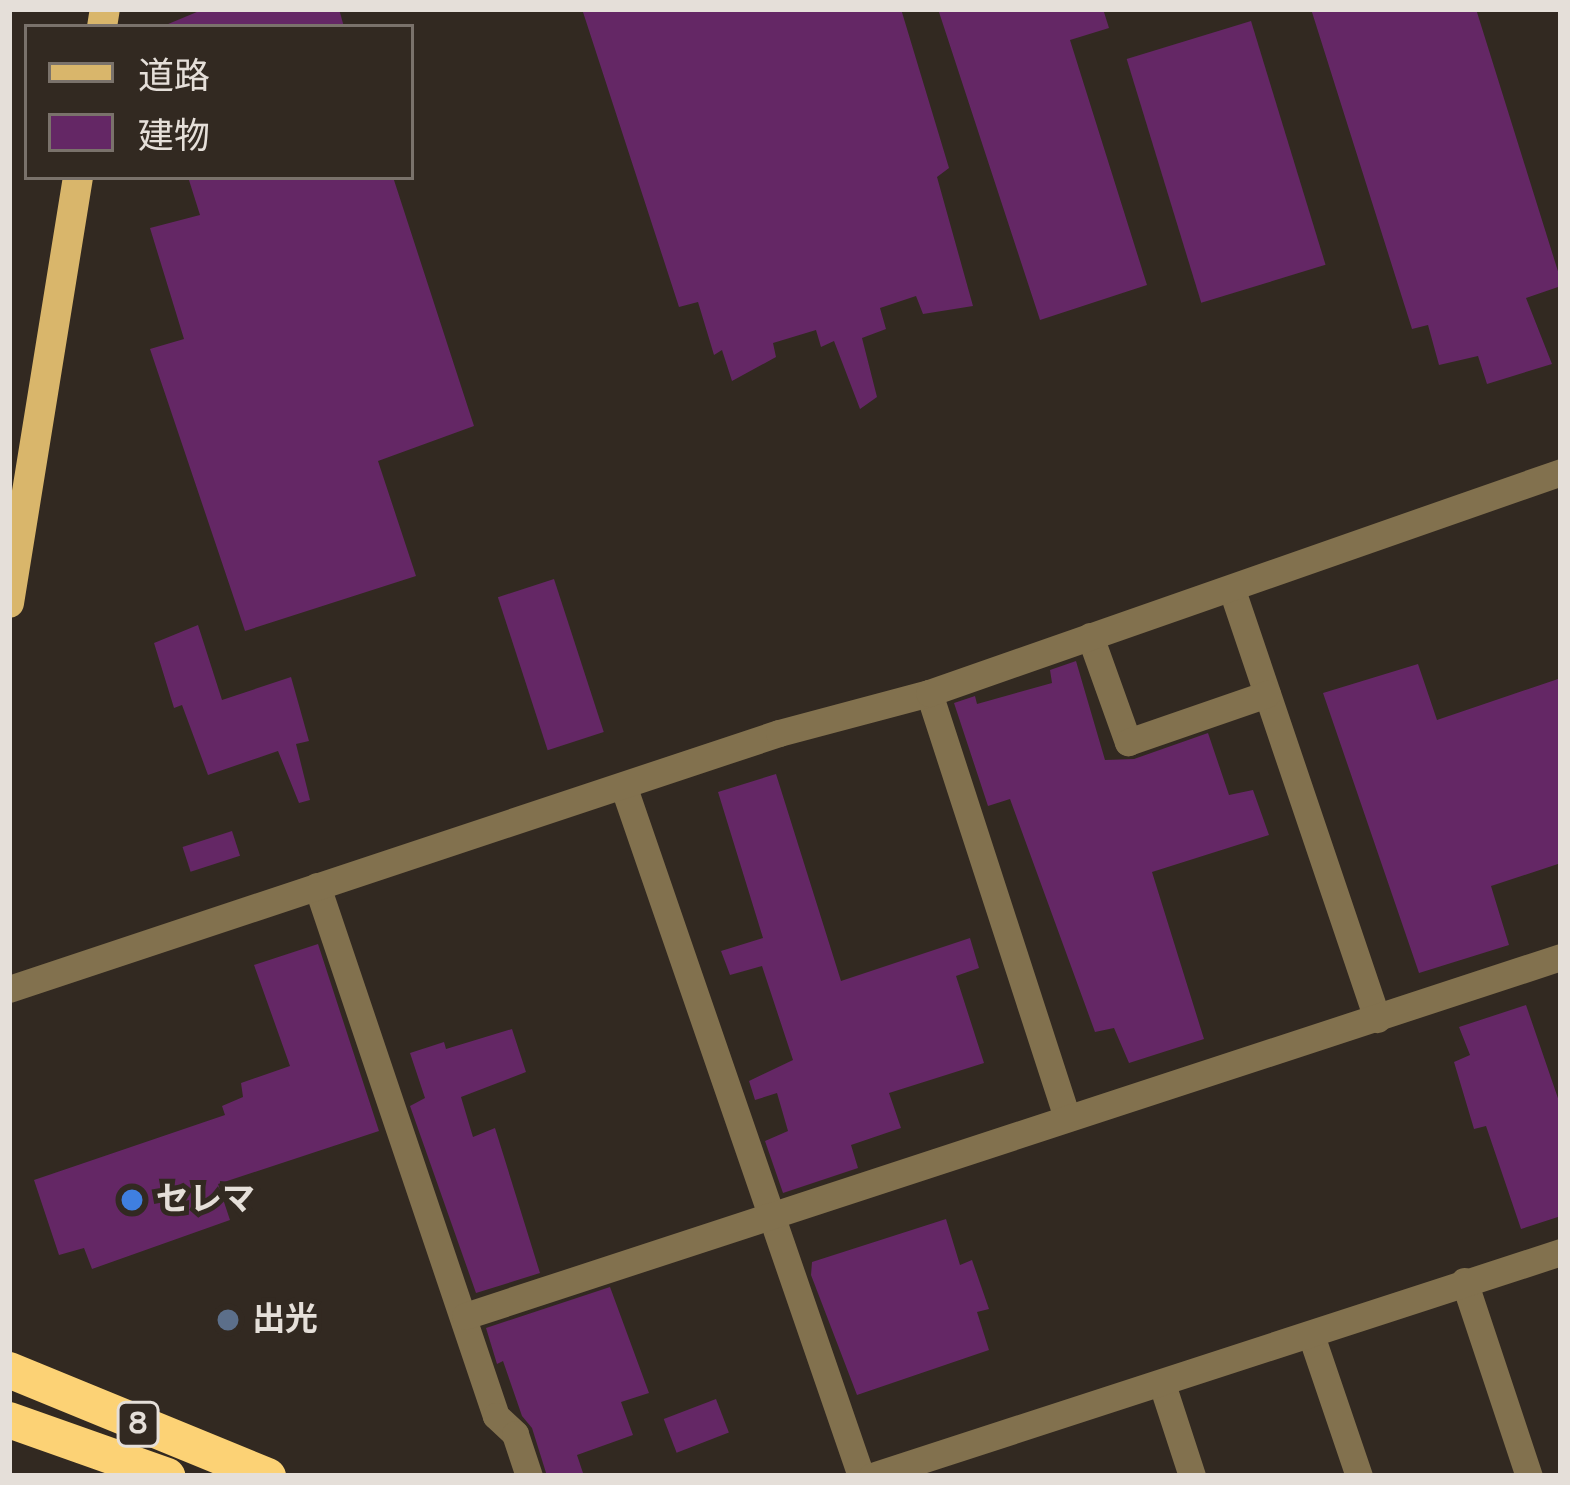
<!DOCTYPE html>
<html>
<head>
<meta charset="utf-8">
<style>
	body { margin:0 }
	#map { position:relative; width:1570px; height:1485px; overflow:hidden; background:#322921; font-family:"Varela Round","Noto Sans JP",sans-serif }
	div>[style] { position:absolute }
	.building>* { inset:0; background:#642765; transform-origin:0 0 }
	.minor>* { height:27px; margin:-13.5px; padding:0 13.5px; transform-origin:13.5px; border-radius:13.5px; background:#82714e }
	.major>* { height:30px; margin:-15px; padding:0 15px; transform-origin:15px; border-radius:15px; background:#d9b66b }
	.highway>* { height:36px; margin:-18px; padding:0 18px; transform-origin:18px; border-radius:18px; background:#fcd275 }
	.dots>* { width:33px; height:33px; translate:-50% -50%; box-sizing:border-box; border:6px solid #322921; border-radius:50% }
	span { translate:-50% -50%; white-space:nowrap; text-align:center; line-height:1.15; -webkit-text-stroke:10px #322921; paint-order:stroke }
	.shield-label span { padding:3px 9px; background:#322921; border:3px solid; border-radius:9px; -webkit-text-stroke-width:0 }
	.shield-label { font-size:30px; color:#e5dfd9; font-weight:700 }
	.poi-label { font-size:33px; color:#e5dfd9; font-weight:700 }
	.left { translate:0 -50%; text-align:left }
	.frame { position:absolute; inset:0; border:12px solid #e5dfd9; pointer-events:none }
	.legend { position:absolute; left:24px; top:24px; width:390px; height:156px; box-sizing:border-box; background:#322921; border:3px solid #7a726b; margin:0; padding:15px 21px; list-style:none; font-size:36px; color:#e5dfd9 }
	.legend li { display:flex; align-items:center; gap:24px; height:60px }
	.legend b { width:60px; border:3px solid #7a726b }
</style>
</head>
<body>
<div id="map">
	<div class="building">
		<div style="clip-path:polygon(204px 9px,339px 9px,344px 27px,161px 27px)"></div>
		<div style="clip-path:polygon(582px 9px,901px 9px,949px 168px,937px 177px,973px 306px,923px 314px,916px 296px,880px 308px,886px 329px,862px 338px,877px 397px,860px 409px,834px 341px,821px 347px,816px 330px,773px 343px,776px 357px,732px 381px,722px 350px,714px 355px,698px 302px,679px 307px)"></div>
		<div style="clip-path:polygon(938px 9px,1103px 9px,1109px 28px,1070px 40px,1147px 285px,1040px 320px)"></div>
		<div style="clip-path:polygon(1311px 9px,1476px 9px,1561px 281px,1561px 286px,1526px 298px,1552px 364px,1487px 384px,1478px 356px,1439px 365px,1428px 325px,1412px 329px)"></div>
		<div style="left:1251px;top:21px;width:255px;height:130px;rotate:73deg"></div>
		<div style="clip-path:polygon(188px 177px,393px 177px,474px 426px,378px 461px,416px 576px,245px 631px,150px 349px,184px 339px,150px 228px,200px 215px)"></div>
		<div style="left:554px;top:579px;width:161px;height:59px;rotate:72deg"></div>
		<div style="clip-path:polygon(198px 625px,222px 700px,291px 677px,309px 741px,296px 744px,310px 800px,299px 803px,278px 751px,208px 775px,182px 705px,174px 708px,154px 643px)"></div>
		<div style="clip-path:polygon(1076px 661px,1105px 760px,1134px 759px,1208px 733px,1229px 795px,1253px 790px,1269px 835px,1152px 872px,1204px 1039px,1129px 1063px,1114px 1028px,1095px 1032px,1010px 799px,988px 806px,954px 703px,975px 696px,977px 704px,1052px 683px,1050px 670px)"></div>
		<div style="clip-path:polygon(1418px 664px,1437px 720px,1561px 678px,1561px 863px,1491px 886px,1509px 945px,1419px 973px,1323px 693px)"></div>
		<div style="clip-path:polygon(776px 774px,841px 981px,970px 938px,979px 968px,956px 976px,984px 1063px,889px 1093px,901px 1128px,851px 1145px,858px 1168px,783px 1193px,765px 1141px,788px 1131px,777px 1093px,755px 1100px,749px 1081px,793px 1060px,762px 966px,730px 975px,721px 951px,763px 938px,718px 792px)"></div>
		<div style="left:232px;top:831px;width:26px;height:52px;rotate:72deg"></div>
		<div style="clip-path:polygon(318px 944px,379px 1131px,218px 1184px,230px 1220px,92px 1269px,84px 1248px,59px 1255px,34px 1180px,225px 1115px,222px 1106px,243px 1097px,241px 1083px,290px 1066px,254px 965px)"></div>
		<div style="clip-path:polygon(1526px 1005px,1561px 1107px,1561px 1216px,1521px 1229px,1486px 1126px,1474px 1129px,1454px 1062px,1470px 1055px,1459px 1027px)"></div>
		<div style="clip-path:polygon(512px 1029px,526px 1072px,461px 1097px,473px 1137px,495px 1128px,540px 1273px,476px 1293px,410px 1106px,425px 1098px,410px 1053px,444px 1042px,446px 1049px)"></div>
		<div style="clip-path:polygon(946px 1219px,960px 1265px,972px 1260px,989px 1309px,977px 1312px,989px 1350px,857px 1395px,811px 1275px,812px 1262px)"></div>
		<div style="clip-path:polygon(610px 1287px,649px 1393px,621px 1402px,633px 1435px,577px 1455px,584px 1476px,547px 1476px,532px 1428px,522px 1416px,503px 1361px,497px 1364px,486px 1328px)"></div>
		<div style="left:716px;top:1399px;width:36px;height:56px;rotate:69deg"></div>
	</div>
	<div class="minor">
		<div style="left:1232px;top:590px;width:453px;rotate:71.3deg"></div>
		<div style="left:1090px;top:636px;width:113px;rotate:70.3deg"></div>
		<div style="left:1128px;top:742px;width:147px;rotate:-19.1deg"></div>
		<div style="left:929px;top:693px;width:446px;rotate:72deg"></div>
		<div style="left:624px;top:788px;width:728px;rotate:70.99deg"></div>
		<div style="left:317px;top:886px;width:559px;rotate:71.34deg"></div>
		<div style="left:496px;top:1416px;width:26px;rotate:43deg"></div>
		<div style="left:515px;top:1434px;width:44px;rotate:71.6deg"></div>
		<div style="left:9px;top:989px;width:811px;rotate:-18.39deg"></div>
		<div style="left:779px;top:733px;width:155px;rotate:-14.9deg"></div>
		<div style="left:929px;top:693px;width:670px;rotate:-19.27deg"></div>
		<div style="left:1464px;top:1281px;width:206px;rotate:71.6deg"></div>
		<div style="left:465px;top:1316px;width:1153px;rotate:-18.14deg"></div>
		<div style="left:1311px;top:1335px;width:149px;rotate:71.2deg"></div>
		<div style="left:1162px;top:1384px;width:97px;rotate:71.9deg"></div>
		<div style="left:872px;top:1476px;width:724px;rotate:-18.01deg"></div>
	</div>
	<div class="major">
		<div style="left:102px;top:27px;width:18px;rotate:-81deg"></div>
		<div style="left:9px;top:603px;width:432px;rotate:-80.8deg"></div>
	</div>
	<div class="highway">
		<div style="left:9px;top:1370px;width:280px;rotate:22.3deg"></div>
		<div style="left:9px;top:1420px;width:168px;rotate:19.5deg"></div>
	</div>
	<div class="dots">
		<div style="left:132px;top:1200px;background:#3f7fe0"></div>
		<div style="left:228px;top:1320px;background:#5c6f8a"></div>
	</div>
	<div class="shield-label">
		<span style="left:138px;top:1424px">8</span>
	</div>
	<div class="poi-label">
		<span class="left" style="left:156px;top:1200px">セレマ</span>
		<span class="left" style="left:252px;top:1320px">出光</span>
	</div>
	<div class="frame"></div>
	<ul class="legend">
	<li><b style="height:15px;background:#d9b66b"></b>道路</li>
	<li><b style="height:33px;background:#642765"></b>建物</li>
	</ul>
</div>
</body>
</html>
